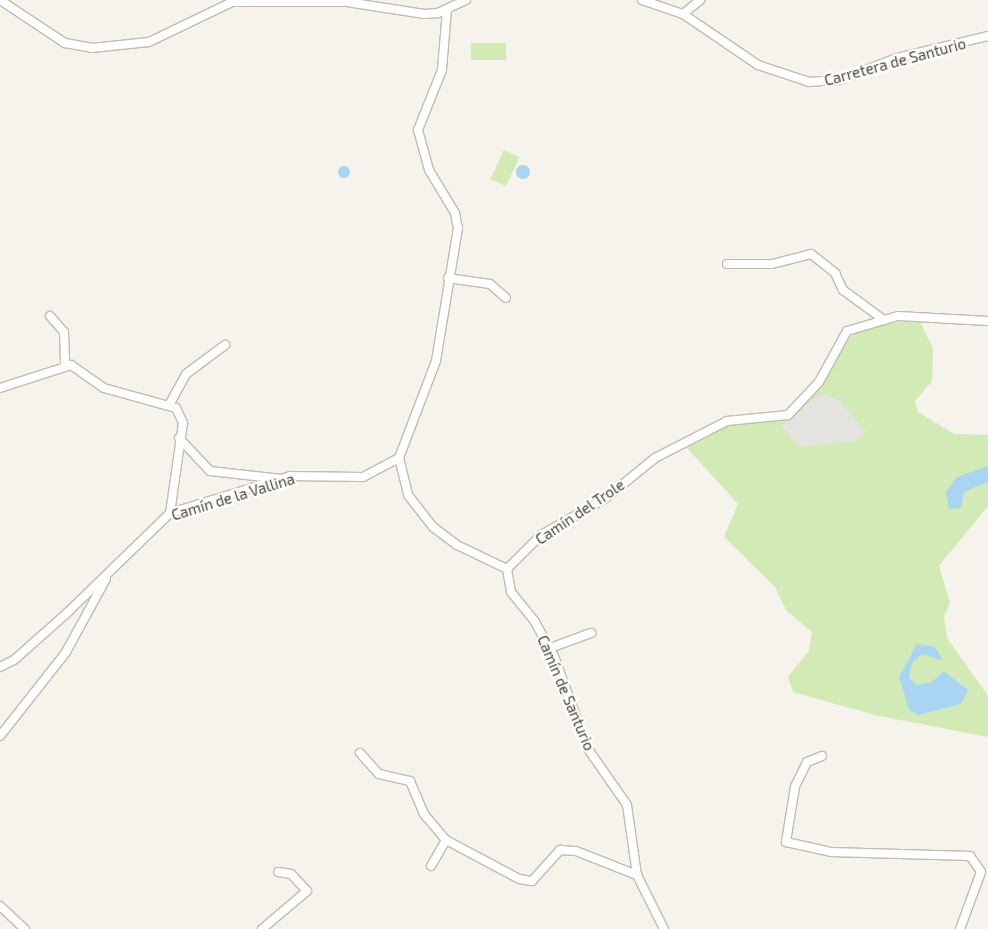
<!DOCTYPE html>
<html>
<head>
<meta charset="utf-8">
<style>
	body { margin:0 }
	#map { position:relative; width:988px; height:929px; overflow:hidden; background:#f6f3ec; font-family:"Exo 2",sans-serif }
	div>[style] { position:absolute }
	.green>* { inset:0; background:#d2eab5; transform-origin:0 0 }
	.parking>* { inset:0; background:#e5e3e0 }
	.water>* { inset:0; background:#a9d4f2 }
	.round { border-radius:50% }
	.roads { filter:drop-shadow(1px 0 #c2bbae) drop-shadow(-1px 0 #c2bbae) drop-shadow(0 1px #c2bbae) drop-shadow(0 -1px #c2bbae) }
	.minor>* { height:8px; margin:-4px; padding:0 4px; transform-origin:4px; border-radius:4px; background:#fff }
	span { translate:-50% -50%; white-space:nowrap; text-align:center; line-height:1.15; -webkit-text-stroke:4.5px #fff; paint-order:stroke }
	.street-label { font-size:15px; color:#4b4439 }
</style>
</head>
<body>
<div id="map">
	<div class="green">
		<div style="left:471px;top:43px;width:35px;height:17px"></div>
		<div style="left:504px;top:150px;width:17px;height:32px;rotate:25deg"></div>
		<div style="clip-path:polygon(919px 320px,933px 348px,932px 381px,915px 401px,918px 412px,954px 434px,988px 435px,988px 506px,939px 566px,950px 603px,944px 616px,947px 638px,988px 696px,988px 737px,875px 715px,793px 692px,788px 677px,809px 651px,812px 632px,786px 610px,775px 587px,724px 537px,738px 504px,687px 448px,733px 423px,788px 419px,815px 386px,843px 340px,871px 326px)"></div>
	</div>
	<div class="parking">
		<div style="clip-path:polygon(822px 393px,839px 400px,866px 432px,857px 441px,799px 447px,782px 426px)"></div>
	</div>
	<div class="water">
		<div class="round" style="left:516px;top:165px;width:14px;height:14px"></div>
		<div class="round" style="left:338px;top:166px;width:12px;height:12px"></div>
		<div style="clip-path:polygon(988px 466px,988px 482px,964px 492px,961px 508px,949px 509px,946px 492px,957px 477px)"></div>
		<div style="clip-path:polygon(917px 644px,935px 647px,943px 661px,922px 654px,912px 663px,909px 678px,917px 685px,932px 682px,944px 671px,968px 690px,961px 704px,918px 715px,909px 710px,899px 677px)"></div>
	</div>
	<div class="roads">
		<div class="minor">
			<div style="left:0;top:0;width:78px;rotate:33.5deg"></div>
			<div style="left:65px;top:43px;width:27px;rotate:10deg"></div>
			<div style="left:92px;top:48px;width:57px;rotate:-6deg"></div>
			<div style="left:149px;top:42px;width:92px;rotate:-25.7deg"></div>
			<div style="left:232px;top:2px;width:115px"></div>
			<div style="left:347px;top:2px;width:78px;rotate:8.9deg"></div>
			<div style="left:424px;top:14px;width:14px;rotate:-4deg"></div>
			<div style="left:438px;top:13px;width:31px;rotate:-25deg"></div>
			<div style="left:642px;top:0;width:43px;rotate:18.9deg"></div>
			<div style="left:683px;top:14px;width:91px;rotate:34.2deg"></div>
			<div style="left:758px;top:65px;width:54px;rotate:18.4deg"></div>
			<div style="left:809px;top:82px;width:31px;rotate:-4deg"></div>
			<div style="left:840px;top:80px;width:61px;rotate:-21.1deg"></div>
			<div style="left:897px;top:58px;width:94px;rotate:-13.6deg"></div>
			<div style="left:447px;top:9px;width:61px;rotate:94.7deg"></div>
			<div style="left:442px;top:70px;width:65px;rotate:111.8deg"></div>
			<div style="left:418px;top:130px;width:41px;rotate:74.6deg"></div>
			<div style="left:429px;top:170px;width:50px;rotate:58.8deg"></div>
			<div style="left:455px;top:213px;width:15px;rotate:79deg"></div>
			<div style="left:458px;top:228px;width:135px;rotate:99.4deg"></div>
			<div style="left:436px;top:361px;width:104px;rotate:110.9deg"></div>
			<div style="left:399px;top:458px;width:38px;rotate:76deg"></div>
			<div style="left:408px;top:495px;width:41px;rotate:52deg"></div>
			<div style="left:433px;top:527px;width:30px;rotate:37deg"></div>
			<div style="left:457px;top:545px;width:55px;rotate:25.6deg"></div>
			<div style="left:683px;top:14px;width:22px;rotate:-39deg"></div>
			<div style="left:727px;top:264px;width:45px"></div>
			<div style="left:772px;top:264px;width:40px;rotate:-14.4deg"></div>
			<div style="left:811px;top:254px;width:31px;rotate:38deg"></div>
			<div style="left:835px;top:273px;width:19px;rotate:65deg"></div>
			<div style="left:843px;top:290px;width:51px;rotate:36.2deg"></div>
			<div style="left:448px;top:278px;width:42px;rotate:8.1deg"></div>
			<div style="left:490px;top:284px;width:21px;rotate:41deg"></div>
			<div style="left:50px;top:316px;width:21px;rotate:49deg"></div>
			<div style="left:64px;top:332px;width:32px;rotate:88deg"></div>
			<div style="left:0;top:388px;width:75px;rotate:-17.9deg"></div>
			<div style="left:71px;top:365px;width:40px;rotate:34.9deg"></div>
			<div style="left:104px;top:388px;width:75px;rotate:15.5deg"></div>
			<div style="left:176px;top:408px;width:17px;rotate:65deg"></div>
			<div style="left:183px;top:423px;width:91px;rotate:98.2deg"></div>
			<div style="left:169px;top:405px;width:35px;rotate:-61deg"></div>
			<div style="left:186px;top:374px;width:49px;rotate:-36.6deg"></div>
			<div style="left:179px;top:438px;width:45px;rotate:46.8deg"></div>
			<div style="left:210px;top:471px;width:72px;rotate:6.3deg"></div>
			<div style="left:507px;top:569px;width:48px;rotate:-45deg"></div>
			<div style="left:541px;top:535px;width:75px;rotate:-29.6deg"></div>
			<div style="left:606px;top:498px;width:63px;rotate:-39.2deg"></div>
			<div style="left:655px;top:458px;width:81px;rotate:-27.2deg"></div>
			<div style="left:727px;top:421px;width:61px;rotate:-5.6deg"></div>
			<div style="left:788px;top:415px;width:45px;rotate:-46.8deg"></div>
			<div style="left:819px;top:382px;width:58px;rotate:-61.2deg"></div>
			<div style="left:847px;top:331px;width:53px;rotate:-16.4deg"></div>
			<div style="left:898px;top:316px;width:90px;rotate:3.2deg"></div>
			<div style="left:507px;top:569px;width:23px;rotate:80deg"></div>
			<div style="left:511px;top:592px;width:38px;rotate:51deg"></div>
			<div style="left:535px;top:622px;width:39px;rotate:61deg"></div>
			<div style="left:554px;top:656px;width:99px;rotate:69.9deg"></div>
			<div style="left:588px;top:749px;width:68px;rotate:55.1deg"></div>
			<div style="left:627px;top:805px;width:71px;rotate:81.9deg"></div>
			<div style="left:637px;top:875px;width:60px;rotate:63.4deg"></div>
			<div style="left:550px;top:648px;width:44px;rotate:-20.1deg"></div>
			<div style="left:0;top:667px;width:16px;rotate:-27deg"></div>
			<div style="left:14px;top:660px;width:72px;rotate:-41.6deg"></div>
			<div style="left:68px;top:612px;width:142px;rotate:-44.1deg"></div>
			<div style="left:170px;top:513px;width:126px;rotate:-17.1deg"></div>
			<div style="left:290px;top:476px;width:73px;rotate:0.8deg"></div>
			<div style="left:363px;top:477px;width:41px;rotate:-27.8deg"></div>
			<div style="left:0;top:736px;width:107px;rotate:-51.8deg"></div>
			<div style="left:66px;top:652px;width:83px;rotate:-61.3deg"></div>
			<div style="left:360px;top:753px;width:28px;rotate:48deg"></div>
			<div style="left:379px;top:774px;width:32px;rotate:13deg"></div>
			<div style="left:410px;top:781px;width:36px;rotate:67deg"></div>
			<div style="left:424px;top:814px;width:34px;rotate:50deg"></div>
			<div style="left:446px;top:840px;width:83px;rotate:28.1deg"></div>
			<div style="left:519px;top:879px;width:13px;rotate:9deg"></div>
			<div style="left:532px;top:881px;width:42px;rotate:-47.9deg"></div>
			<div style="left:560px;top:850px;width:16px;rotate:4deg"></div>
			<div style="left:576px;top:851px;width:66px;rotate:21.5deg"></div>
			<div style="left:822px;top:756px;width:16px;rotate:158deg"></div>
			<div style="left:807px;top:762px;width:28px;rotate:116deg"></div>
			<div style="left:795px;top:787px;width:56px;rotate:99.3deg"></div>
			<div style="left:786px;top:842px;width:46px;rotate:12.5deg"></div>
			<div style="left:831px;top:852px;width:139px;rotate:1.6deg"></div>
			<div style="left:970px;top:856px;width:19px;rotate:55deg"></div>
			<div style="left:981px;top:872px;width:61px;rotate:110.2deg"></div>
			<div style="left:431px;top:866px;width:30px;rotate:-60deg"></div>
			<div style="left:0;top:906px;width:34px;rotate:43deg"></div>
			<div style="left:262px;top:929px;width:59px;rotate:-40.2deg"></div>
			<div style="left:307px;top:891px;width:23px;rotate:-133deg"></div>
			<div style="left:291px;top:874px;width:13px;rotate:-171deg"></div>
		</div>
	</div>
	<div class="street-label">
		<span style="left:895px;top:62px;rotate:-15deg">Carretera de Santurio</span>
		<span style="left:233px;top:497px;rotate:-17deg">Camín de la Vallina</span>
		<span style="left:580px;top:512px;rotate:-34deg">Camín del Trole</span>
		<span style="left:566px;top:693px;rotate:67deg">Camín de Santurio</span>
	</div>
</div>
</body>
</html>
